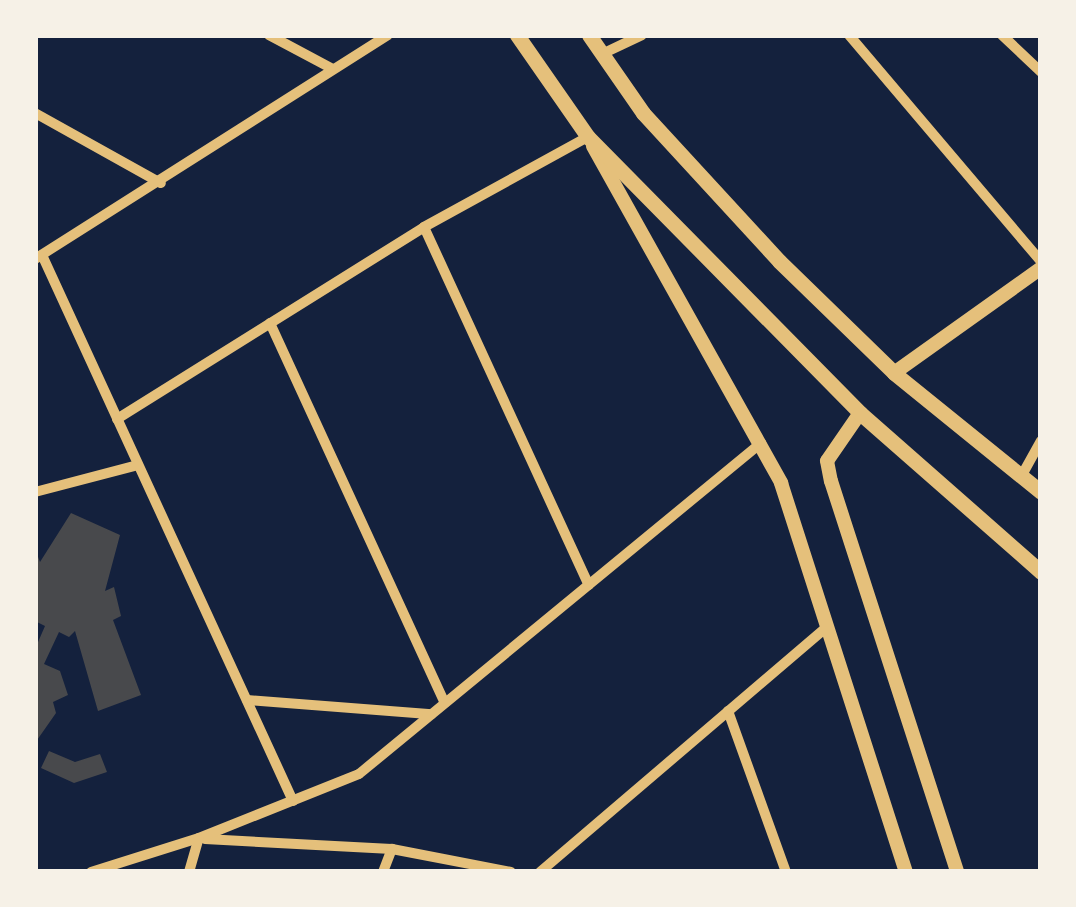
<!DOCTYPE html>
<html>
<head>
<meta charset="utf-8">
<style>
	body { margin:0 }
	#map { position:relative; width:1076px; height:907px; overflow:hidden; background:#14213d; font-family:"Zilla Slab",serif }
	div>[style] { position:absolute }
	.building>* { inset:0; background:#48494c }
	.minor>* { height:10px; margin:-5px; padding:0 5px; transform-origin:5px; border-radius:5px; background:#e5c07b }
	.tertiary>* { height:14px; margin:-7px; padding:0 7px; transform-origin:7px; border-radius:7px; background:#e5c07b }
	.secondary>* { height:15px; margin:-7.5px; padding:0 7.5px; transform-origin:7.5px; border-radius:7.5px; background:#e5c07b }
	span { translate:-50% -50%; white-space:nowrap; text-align:center; line-height:1.15; -webkit-text-stroke:10px #f6f1e7; paint-order:stroke }
	.frame { position:absolute; inset:0; border:38px solid #f6f1e7; pointer-events:none }
</style>
</head>
<body>
<div id="map">
	<div class="building">
		<div style="clip-path:polygon(71px 513px,120px 535px,105px 591px,114px 587px,121px 616px,113px 620px,141px 695px,98px 711px,75px 631px,69px 637px,59px 632px,44px 664px,60px 671px,68px 695px,53px 702px,56px 713px,35px 743px,35px 649px,45px 626px,35px 621px,35px 549px,40px 562px)"></div>
		<div style="clip-path:polygon(49px 751px,75px 762px,100px 754px,107px 772px,74px 783px,41px 768px)"></div>
	</div>
	<div class="minor">
		<div style="left:269px;top:35px;width:72px;rotate:28deg"></div>
		<div style="left:849px;top:35px;width:297px;rotate:49.7deg"></div>
		<div style="left:1002px;top:35px;width:54px;rotate:43.5deg"></div>
		<div style="left:602px;top:54px;width:44px;rotate:-25.4deg"></div>
		<div style="left:35px;top:113px;width:144px;rotate:29.1deg"></div>
		<div style="left:424px;top:227px;width:394px;rotate:65.3deg"></div>
		<div style="left:42px;top:255px;width:601px;rotate:65.31deg"></div>
		<div style="left:35px;top:259px;width:418px;rotate:-32.4deg"></div>
		<div style="left:270px;top:323px;width:418px;rotate:65.3deg"></div>
		<div style="left:117px;top:419px;width:362px;rotate:-32deg"></div>
		<div style="left:424px;top:227px;width:187px;rotate:-28.8deg"></div>
		<div style="left:1022px;top:475px;width:39px;rotate:-61deg"></div>
		<div style="left:35px;top:492px;width:106px;rotate:-14.7deg"></div>
		<div style="left:247px;top:700px;width:185px;rotate:4.4deg"></div>
		<div style="left:728px;top:711px;width:171px;rotate:70.2deg"></div>
		<div style="left:205px;top:839px;width:187px;rotate:3.1deg"></div>
		<div style="left:392px;top:849px;width:121px;rotate:10.9deg"></div>
		<div style="left:91px;top:872px;width:113px;rotate:-17.5deg"></div>
		<div style="left:199px;top:838px;width:172px;rotate:-21.8deg"></div>
		<div style="left:359px;top:774px;width:521px;rotate:-39.47deg"></div>
		<div style="left:189px;top:872px;width:35px;rotate:-74deg"></div>
		<div style="left:383px;top:872px;width:25px;rotate:-69deg"></div>
		<div style="left:540px;top:872px;width:377px;rotate:-40.5deg"></div>
	</div>
	<div class="tertiary">
		<div style="left:593px;top:146px;width:386px;rotate:60.8deg"></div>
		<div style="left:781px;top:483px;width:409px;rotate:72.2deg"></div>
		<div style="left:894px;top:373px;width:181px;rotate:-35.5deg"></div>
		<div style="left:860px;top:413px;width:58px;rotate:124.5deg"></div>
		<div style="left:827px;top:461px;width:20px;rotate:79deg"></div>
		<div style="left:831px;top:481px;width:411px;rotate:72.1deg"></div>
	</div>
	<div class="secondary">
		<div style="left:517px;top:35px;width:124px;rotate:55.2deg"></div>
		<div style="left:588px;top:137px;width:388px;rotate:45.4deg"></div>
		<div style="left:860px;top:413px;width:241px;rotate:41.3deg"></div>
		<div style="left:589px;top:35px;width:95px;rotate:55.3deg"></div>
		<div style="left:643px;top:113px;width:201px;rotate:47.4deg"></div>
		<div style="left:779px;top:261px;width:161px;rotate:44.2deg"></div>
		<div style="left:894px;top:373px;width:189px;rotate:39deg"></div>
	</div>
	<div class="frame"></div>
</div>
</body>
</html>
